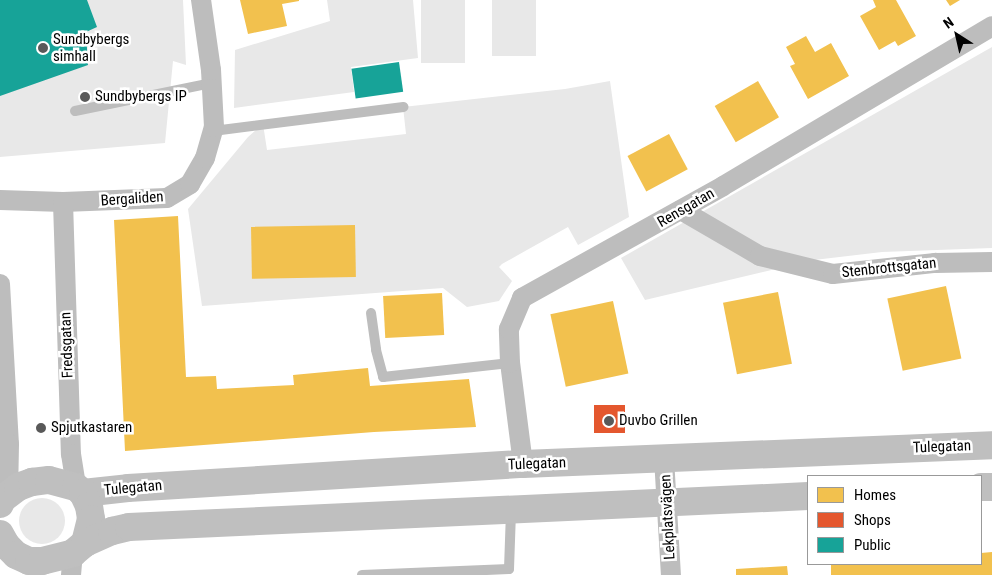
<!DOCTYPE html>
<html>
<head>
<meta charset="utf-8">
<style>
	body { margin:0 }
	#map { position:relative; width:992px; height:575px; overflow:hidden; background:#fff; font-family:"Roboto Condensed",sans-serif }
	div>[style] { position:absolute }
	.green>* { inset:0; background:#e8e8e8; transform-origin:0 0 }
	.round { border-radius:50% }
	.homes>* { inset:0; background:#f2c14e; transform-origin:0 0 }
	.shops>* { inset:0; background:#e4572e; transform-origin:0 0 }
	.public>* { inset:0; background:#17a398; transform-origin:0 0 }
	.lane>* { height:10px; margin:-5px; padding:0 5px; transform-origin:5px; border-radius:5px; background:#bdbdbd }
	.street>* { height:20px; margin:-10px; padding:0 10px; transform-origin:10px; border-radius:10px; background:#bdbdbd }
	.secondary>* { height:28px; margin:-14px; padding:0 14px; transform-origin:14px; border-radius:14px; background:#bfbfbf }
	.dots>* { width:14px; height:14px; translate:-50% -50%; box-sizing:border-box; border:2px solid #fff; border-radius:50% }
	span { translate:-50% -50%; white-space:nowrap; text-align:center; line-height:1.15; -webkit-text-stroke:5px #fff; paint-order:stroke }
	.poi-label { font-size:15px; color:#000 }
	.left { translate:0 -50%; text-align:left }
	.street-label { font-size:15px; color:#000 }
	.legend { position:absolute; left:807px; top:475px; width:175px; height:90px; box-sizing:border-box; background:#fff; border:1px solid #999; margin:0; padding:6px 9px; list-style:none; font-size:15px; color:#000 }
	.legend li { display:flex; align-items:center; gap:10px; height:25px }
	.legend b { width:25px; border:1px solid #999 }
	.north { position:absolute; left:932px; top:10px; width:50px; height:50px; -webkit-text-stroke:4px #fff; paint-order:stroke; rotate:325deg; font-size:14px; font-weight:700; line-height:20px; text-align:center; color:#000 }
	.north::after { content:''; display:block; margin:auto; width:18px; height:22px; background:#000; clip-path:polygon(50% 0,100% 100%,50% 72%,0 100%) }
</style>
</head>
<body>
<div id="map">
	<div class="green">
		<div style="clip-path:polygon(0 0,183px 0,186px 65px,173px 61px,165px 143px,0 157px)"></div>
		<div style="clip-path:polygon(327px 0,413px 0,418px 58px,351px 67px,354px 92px,234px 108px,235px 50px,330px 21px)"></div>
		<div style="left:421px;top:0;width:44px;height:63px"></div>
		<div style="left:492px;top:0;width:44px;height:56px"></div>
		<div style="clip-path:polygon(992px 47px,992px 248px,882px 252px,814px 260px,645px 300px,621px 258px)"></div>
		<div style="clip-path:polygon(610px 81px,629px 217px,578px 245px,568px 227px,502px 264px,499px 267px,512px 281px,499px 301px,467px 307px,443px 288px,202px 306px,188px 209px,248px 137px,263px 124px,267px 150px,406px 134px,403px 107px,565px 89px)"></div>
		<div class="round" style="left:19px;top:498px;width:46px;height:46px"></div>
	</div>
	<div class="homes">
		<div style="clip-path:polygon(240px 0,299px 0,299px 1px,282px 4px,287px 26px,248px 34px)"></div>
		<div style="clip-path:polygon(873px 0,896px 0,916px 36px,898px 46px,895px 41px,879px 50px,860px 16px,876px 7px)"></div>
		<div style="clip-path:polygon(946px 0,960px 0,950px 6px)"></div>
		<div style="clip-path:polygon(806px 36px,815px 52px,831px 43px,849px 76px,808px 99px,790px 66px,795px 64px,786px 47px)"></div>
		<div style="left:758px;top:81px;width:42px;height:50px;rotate:60deg"></div>
		<div style="left:669px;top:134px;width:40px;height:47px;rotate:62deg"></div>
		<div style="clip-path:polygon(178px 216px,186px 377px,216px 376px,217px 389px,294px 385px,293px 375px,368px 368px,370px 386px,469px 379px,476px 427px,374px 432px,125px 451px,114px 220px)"></div>
		<div style="left:355px;top:225px;width:52px;height:104px;rotate:89deg"></div>
		<div style="left:946px;top:286px;width:74px;height:60px;rotate:78deg"></div>
		<div style="left:778px;top:292px;width:73px;height:56px;rotate:79deg"></div>
		<div style="left:442px;top:293px;width:42px;height:59px;rotate:87deg"></div>
		<div style="left:613px;top:301px;width:74px;height:64px;rotate:78deg"></div>
		<div style="clip-path:polygon(992px 552px,992px 575px,831px 575px,831px 564px,981px 564px,981px 553px)"></div>
		<div style="clip-path:polygon(787px 566px,788px 575px,736px 575px,736px 569px)"></div>
	</div>
	<div class="shops">
		<div style="left:594px;top:405px;width:31px;height:28px"></div>
	</div>
	<div class="public">
		<div style="clip-path:polygon(0 0,87px 0,97px 27px,86px 32px,88px 65px,0 96px)"></div>
		<div style="left:399px;top:62px;width:30px;height:48px;rotate:82deg"></div>
	</div>
	<div class="lane">
		<div style="left:75px;top:111px;width:140px;rotate:-11.6deg"></div>
		<div style="left:213px;top:131px;width:192px;rotate:-7.2deg"></div>
		<div style="left:371px;top:313px;width:37px;rotate:82deg"></div>
		<div style="left:376px;top:350px;width:28px;rotate:75deg"></div>
		<div style="left:383px;top:377px;width:128px;rotate:-6.3deg"></div>
		<div style="left:362px;top:575px;width:147px;rotate:-2.3deg"></div>
		<div style="left:509px;top:569px;width:57px;rotate:-88deg"></div>
	</div>
	<div class="street">
		<div style="left:0;top:200px;width:63px;rotate:1.8deg"></div>
		<div style="left:63px;top:202px;width:104px;rotate:-2.2deg"></div>
		<div style="left:167px;top:198px;width:27px;rotate:-31deg"></div>
		<div style="left:190px;top:184px;width:30px;rotate:-60deg"></div>
		<div style="left:205px;top:158px;width:32px;rotate:-74deg"></div>
		<div style="left:214px;top:127px;width:57px;rotate:-93deg"></div>
		<div style="left:211px;top:70px;width:71px;rotate:-98.1deg"></div>
		<div style="left:63px;top:202px;width:252px;rotate:88.2deg"></div>
		<div style="left:71px;top:454px;width:33px;rotate:81deg"></div>
		<div style="left:681px;top:210px;width:91px;rotate:30.2deg"></div>
		<div style="left:760px;top:256px;width:75px;rotate:13.9deg"></div>
		<div style="left:833px;top:274px;width:103px;rotate:-6.2deg"></div>
		<div style="left:935px;top:263px;width:57px;rotate:-1deg"></div>
		<div style="left:0;top:284px;width:160px;rotate:86.8deg"></div>
		<div style="left:9px;top:444px;width:50px;rotate:91.1deg"></div>
		<div style="left:664px;top:458px;width:117px;rotate:86.6deg"></div>
		<div style="left:523px;top:464px;width:102px;rotate:-97.3deg"></div>
		<div style="left:510px;top:363px;width:34px;rotate:-92deg"></div>
		<div style="left:509px;top:329px;width:34px;rotate:-67deg"></div>
		<div style="left:522px;top:298px;width:230px;rotate:-29.1deg"></div>
		<div style="left:723px;top:186px;width:313px;rotate:-30.7deg"></div>
		<div style="left:71px;top:575px;width:22px;rotate:-85deg"></div>
	</div>
	<div class="secondary">
		<div style="left:981px;top:487px;width:11px"></div>
		<div style="left:83px;top:493px;width:45px;rotate:-6.3deg"></div>
		<div style="left:128px;top:488px;width:396px;rotate:-3.5deg"></div>
		<div style="left:523px;top:464px;width:469px;rotate:-2.3deg"></div>
		<div style="left:0;top:504px;width:4px;rotate:-76deg"></div>
		<div style="left:1px;top:500px;width:21px;rotate:-37deg"></div>
		<div style="left:18px;top:487px;width:15px;rotate:-20deg"></div>
		<div style="left:32px;top:482px;width:17px;rotate:-7deg"></div>
		<div style="left:49px;top:480px;width:28px;rotate:15deg"></div>
		<div style="left:76px;top:487px;width:9px;rotate:41deg"></div>
		<div style="left:83px;top:493px;width:14px;rotate:65deg"></div>
		<div style="left:89px;top:506px;width:13px;rotate:81deg"></div>
		<div style="left:91px;top:519px;width:25px;rotate:104deg"></div>
		<div style="left:0;top:534px;width:13px;rotate:61deg"></div>
		<div style="left:6px;top:545px;width:14px;rotate:45deg"></div>
		<div style="left:16px;top:555px;width:14px;rotate:25deg"></div>
		<div style="left:29px;top:561px;width:13px"></div>
		<div style="left:42px;top:561px;width:32px;rotate:-14deg"></div>
		<div style="left:73px;top:553px;width:16px;rotate:-40deg"></div>
		<div style="left:85px;top:543px;width:30px;rotate:-24deg"></div>
		<div style="left:112px;top:531px;width:17px;rotate:-13deg"></div>
		<div style="left:129px;top:527px;width:680px;rotate:-2.61deg"></div>
	</div>
	<div class="dots">
		<div style="left:43px;top:48px;background:#595959"></div>
		<div style="left:85px;top:97px;background:#595959"></div>
		<div style="left:609px;top:421px;background:#595959"></div>
		<div style="left:41px;top:428px;background:#595959"></div>
	</div>
	<div class="poi-label">
		<span class="left" style="left:53px;top:48px">Sundbybergs<br>simhall</span>
		<span class="left" style="left:95px;top:97px">Sundbybergs IP</span>
		<span class="left" style="left:619px;top:421px">Duvbo Grillen</span>
		<span class="left" style="left:51px;top:428px">Spjutkastaren</span>
	</div>
	<div class="street-label">
		<span style="left:132px;top:199px;rotate:-4deg">Bergaliden</span>
		<span style="left:686px;top:208px;rotate:-30deg">Rensgatan</span>
		<span style="left:889px;top:268px;rotate:-6deg">Stenbrottsgatan</span>
		<span style="left:67px;top:345px;rotate:-92deg">Fredsgatan</span>
		<span style="left:942px;top:447px;rotate:-2deg">Tulegatan</span>
		<span style="left:537px;top:464px;rotate:-2deg">Tulegatan</span>
		<span style="left:133px;top:488px;rotate:-5deg">Tulegatan</span>
		<span style="left:668px;top:517px;rotate:-93deg">Lekplatsvägen</span>
	</div>
	<ul class="legend">
	<li><b style="height:14px;background:#f2c14e"></b>Homes</li>
	<li><b style="height:14px;background:#e4572e"></b>Shops</li>
	<li><b style="height:14px;background:#17a398"></b>Public</li>
	</ul>
	<div class="north">N</div>
</div>
</body>
</html>
